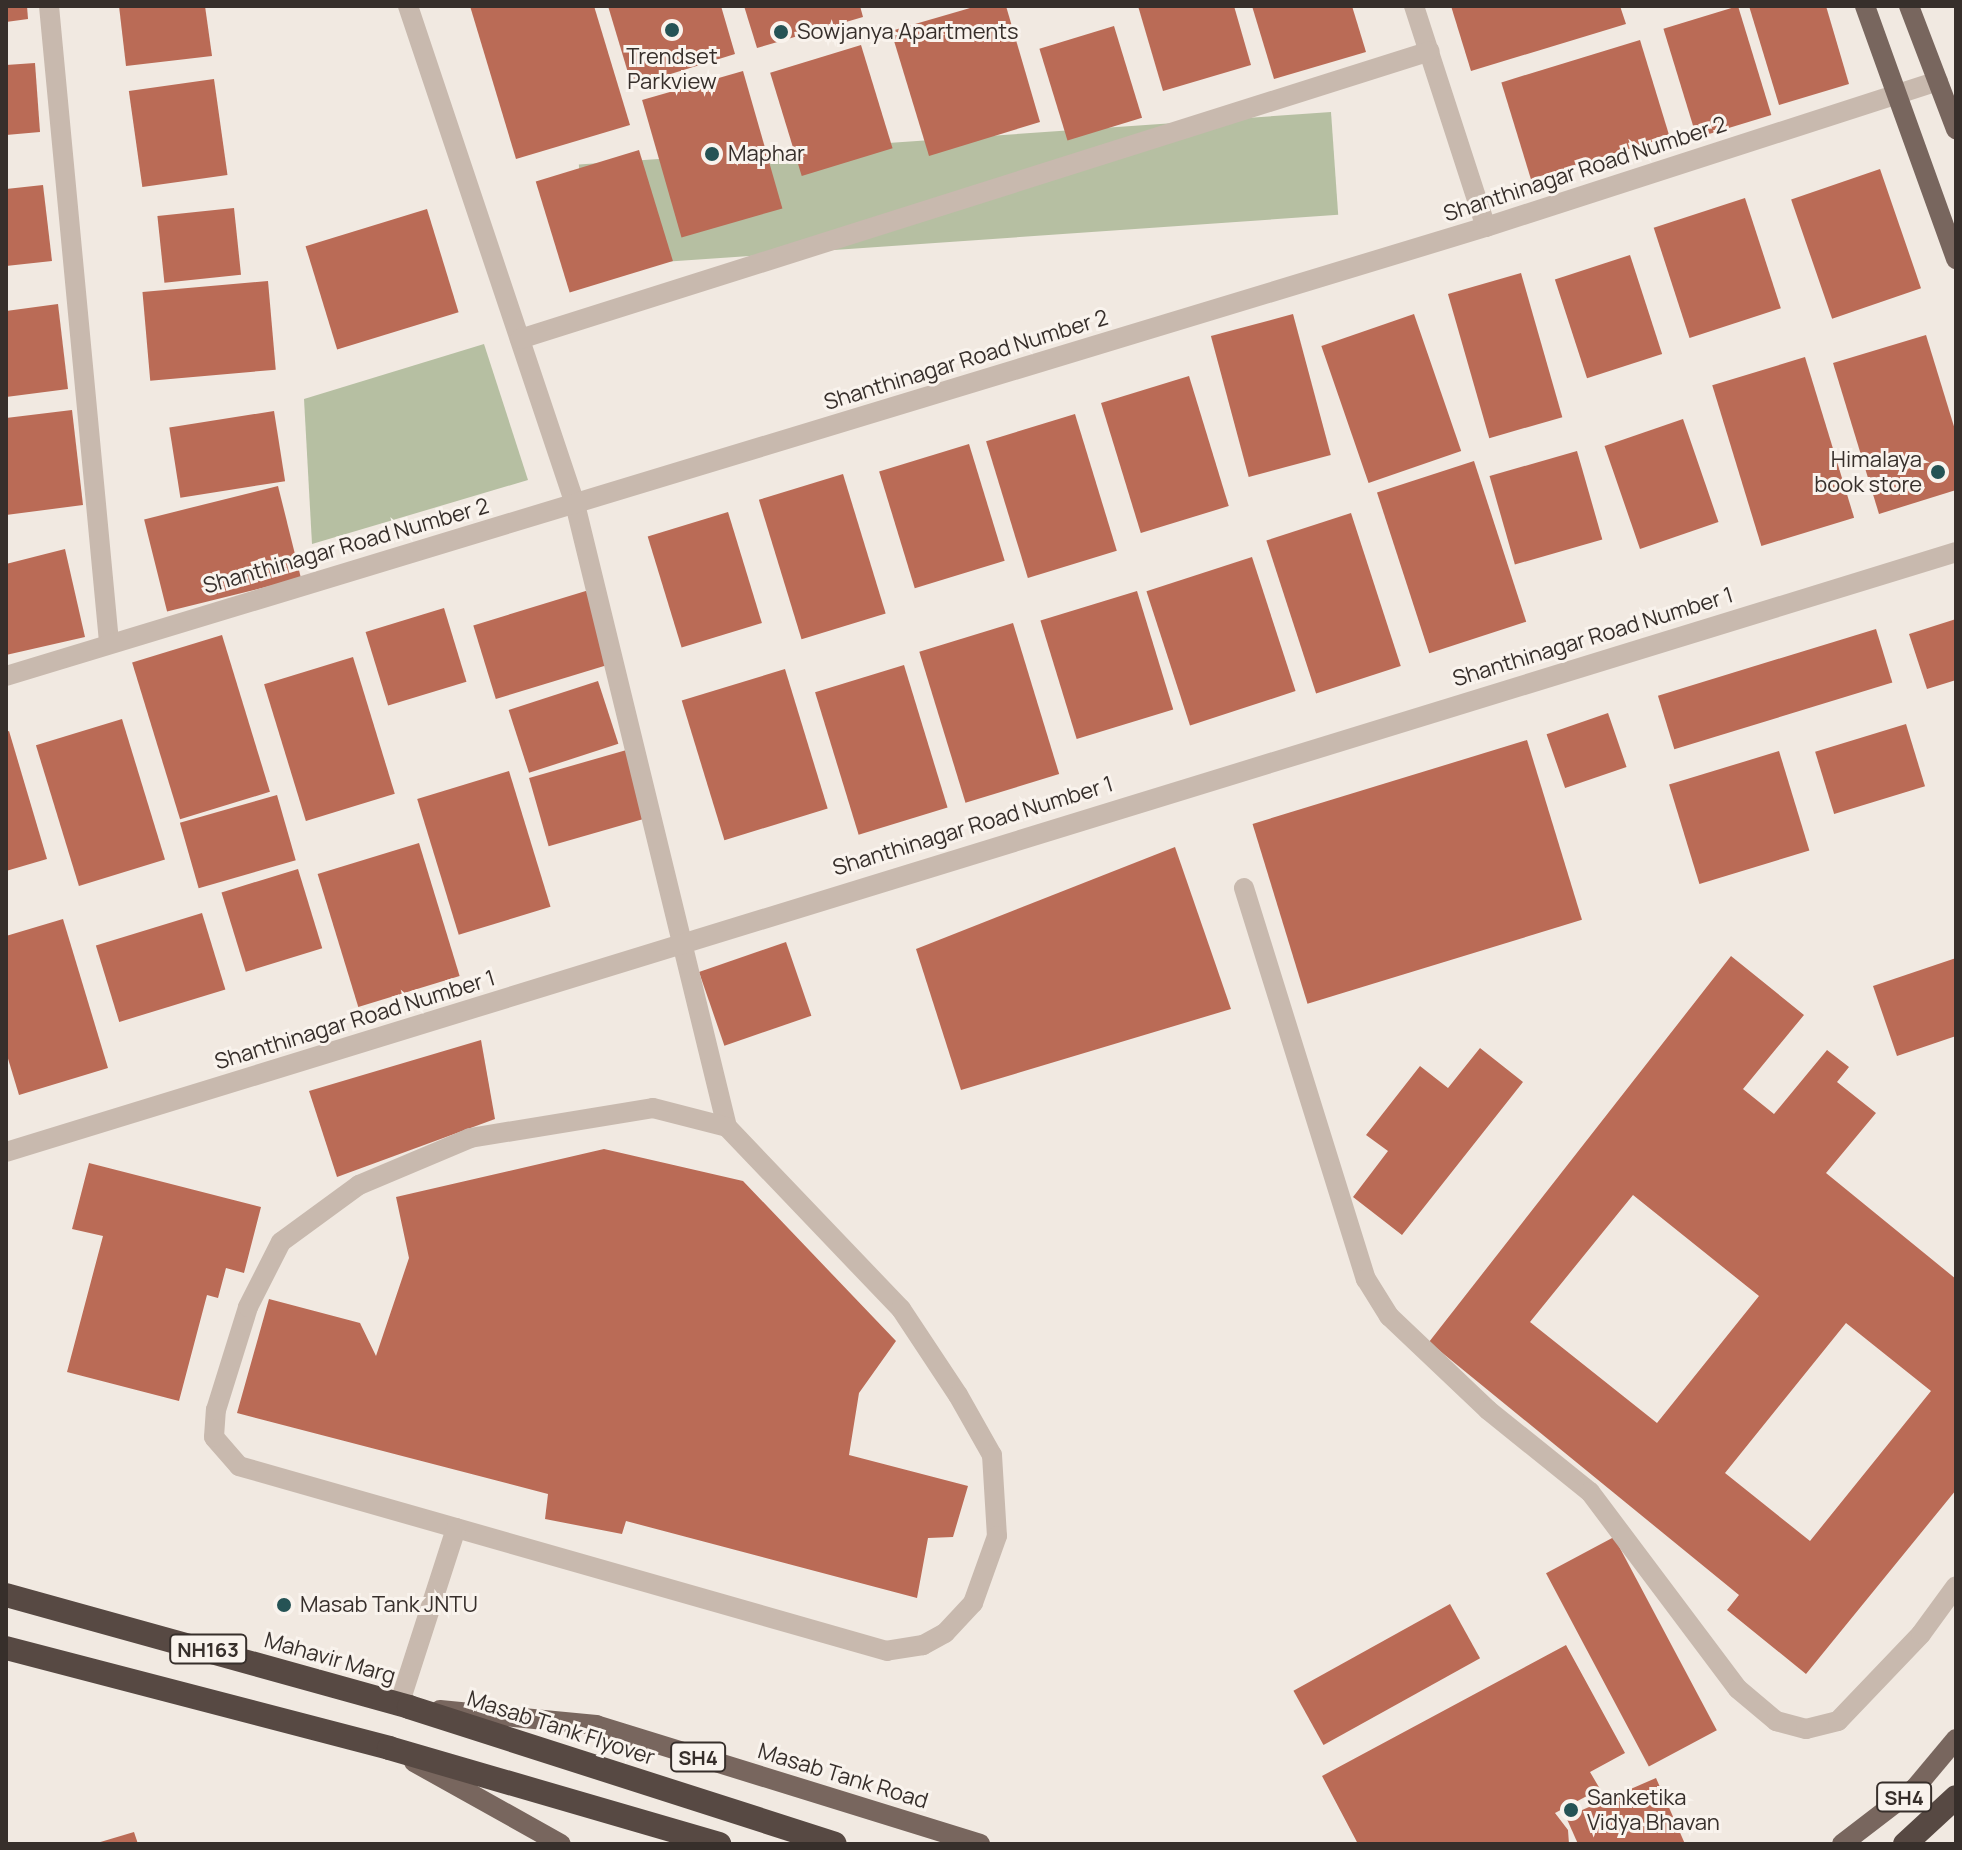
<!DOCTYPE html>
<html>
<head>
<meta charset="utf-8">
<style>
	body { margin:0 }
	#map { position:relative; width:1962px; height:1850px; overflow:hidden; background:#f1e9e1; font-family:Manrope,sans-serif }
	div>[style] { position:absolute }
	.green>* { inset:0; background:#b6bfa2; transform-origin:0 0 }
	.building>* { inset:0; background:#ba6b56; transform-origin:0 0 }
	.minor>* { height:20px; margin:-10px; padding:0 10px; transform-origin:10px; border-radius:10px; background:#c8b9ae }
	.major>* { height:20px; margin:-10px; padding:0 10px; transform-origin:10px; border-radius:10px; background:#78665e }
	.highway>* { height:24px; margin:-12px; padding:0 12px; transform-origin:12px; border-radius:12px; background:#574943 }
	.dots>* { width:22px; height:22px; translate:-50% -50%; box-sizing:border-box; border:4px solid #f9f3ed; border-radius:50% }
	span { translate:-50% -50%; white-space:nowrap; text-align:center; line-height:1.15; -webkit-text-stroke:6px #f9f3ed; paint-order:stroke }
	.shield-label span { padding:2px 6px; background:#f9f3ed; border:2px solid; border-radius:6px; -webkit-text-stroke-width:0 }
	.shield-label { font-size:20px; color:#372f2b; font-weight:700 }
	.poi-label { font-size:22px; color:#372f2b }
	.left { translate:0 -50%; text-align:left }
	.right { translate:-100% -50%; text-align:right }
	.street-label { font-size:22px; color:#372f2b }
	.frame { position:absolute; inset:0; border:8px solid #372f2b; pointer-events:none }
</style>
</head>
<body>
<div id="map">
	<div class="green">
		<div style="left:1331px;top:112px;width:103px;height:754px;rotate:86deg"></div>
		<div style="clip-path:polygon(484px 344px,528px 480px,312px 544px,304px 399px)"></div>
	</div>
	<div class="building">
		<div style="clip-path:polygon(6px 6px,27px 6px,28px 19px,6px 22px)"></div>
		<div style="clip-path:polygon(119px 6px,205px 6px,212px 56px,126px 66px)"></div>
		<div style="clip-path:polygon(470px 6px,594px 6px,630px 125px,516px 159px)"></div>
		<div style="clip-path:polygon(608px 6px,721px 6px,735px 54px,632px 86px)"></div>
		<div style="clip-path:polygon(744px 6px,860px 6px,863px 17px,757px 48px)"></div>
		<div style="clip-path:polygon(977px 6px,1006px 6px,1040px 122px,929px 156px,891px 31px)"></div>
		<div style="clip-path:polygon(1138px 6px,1234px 6px,1251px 65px,1163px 91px)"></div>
		<div style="clip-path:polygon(1252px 6px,1352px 6px,1366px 52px,1274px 79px)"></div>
		<div style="clip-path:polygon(1451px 6px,1620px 6px,1626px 24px,1471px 71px)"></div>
		<div style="left:1738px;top:6px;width:114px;height:78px;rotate:73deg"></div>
		<div style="clip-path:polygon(1749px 6px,1826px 6px,1849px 84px,1779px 105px)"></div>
		<div style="left:1114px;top:26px;width:96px;height:78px;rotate:73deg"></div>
		<div style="left:1640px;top:40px;width:101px;height:145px;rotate:73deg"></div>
		<div style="left:861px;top:45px;width:108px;height:95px;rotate:73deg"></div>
		<div style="clip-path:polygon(35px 63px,40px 132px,6px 135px,6px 65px)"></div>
		<div style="left:743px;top:71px;width:143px;height:105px;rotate:74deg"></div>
		<div style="left:214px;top:79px;width:97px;height:86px;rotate:82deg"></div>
		<div style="left:639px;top:150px;width:116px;height:108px;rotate:73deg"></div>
		<div style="left:1880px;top:169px;width:126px;height:94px;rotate:71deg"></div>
		<div style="clip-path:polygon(43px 185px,52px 261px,6px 266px,6px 189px)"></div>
		<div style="left:1745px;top:198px;width:116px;height:96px;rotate:72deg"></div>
		<div style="left:234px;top:208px;width:67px;height:77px;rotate:84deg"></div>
		<div style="left:427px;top:209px;width:108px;height:127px;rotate:73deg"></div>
		<div style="left:1630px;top:255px;width:104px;height:79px;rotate:72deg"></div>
		<div style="left:1521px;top:273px;width:150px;height:76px;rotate:74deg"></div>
		<div style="left:268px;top:281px;width:89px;height:126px;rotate:85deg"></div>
		<div style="clip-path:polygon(58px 304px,68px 389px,6px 397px,6px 311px)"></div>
		<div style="left:1293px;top:314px;width:146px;height:85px;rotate:75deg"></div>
		<div style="left:1414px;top:314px;width:145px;height:98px;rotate:71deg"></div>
		<div style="clip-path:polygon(1926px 335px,1956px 433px,1956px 490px,1879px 514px,1833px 363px)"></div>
		<div style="left:1805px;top:357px;width:168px;height:97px;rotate:73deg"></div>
		<div style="left:1189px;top:376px;width:136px;height:92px;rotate:73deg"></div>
		<div style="clip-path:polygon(72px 410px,83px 505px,6px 515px,6px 418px)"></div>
		<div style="left:274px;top:411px;width:71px;height:106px;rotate:81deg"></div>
		<div style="left:1075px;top:414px;width:143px;height:93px;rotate:73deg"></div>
		<div style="left:1683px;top:419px;width:109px;height:83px;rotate:71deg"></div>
		<div style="left:969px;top:444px;width:122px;height:94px;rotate:73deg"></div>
		<div style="left:1577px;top:451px;width:92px;height:91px;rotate:74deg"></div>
		<div style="left:1474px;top:461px;width:169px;height:102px;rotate:72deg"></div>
		<div style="left:843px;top:474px;width:146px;height:88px;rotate:73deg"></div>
		<div style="left:278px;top:486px;width:95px;height:138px;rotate:76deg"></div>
		<div style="left:728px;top:512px;width:116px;height:84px;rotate:73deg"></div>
		<div style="left:1351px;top:513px;width:161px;height:89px;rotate:72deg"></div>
		<div style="clip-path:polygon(65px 549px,85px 637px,6px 655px,6px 564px)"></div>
		<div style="left:1252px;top:557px;width:141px;height:111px;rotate:72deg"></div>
		<div style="left:589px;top:590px;width:77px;height:121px;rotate:73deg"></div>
		<div style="left:1137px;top:591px;width:124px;height:101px;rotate:73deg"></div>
		<div style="left:444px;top:608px;width:77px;height:82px;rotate:73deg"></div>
		<div style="clip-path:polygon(1956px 619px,1956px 680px,1927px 689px,1909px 634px)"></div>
		<div style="left:1013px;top:623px;width:158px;height:98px;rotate:73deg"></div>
		<div style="left:1876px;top:629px;width:56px;height:228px;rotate:73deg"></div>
		<div style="left:222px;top:635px;width:164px;height:94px;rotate:73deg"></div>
		<div style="left:353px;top:657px;width:143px;height:93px;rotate:73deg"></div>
		<div style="left:904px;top:665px;width:149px;height:93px;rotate:73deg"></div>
		<div style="left:785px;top:669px;width:146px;height:108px;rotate:73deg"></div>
		<div style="left:598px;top:681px;width:66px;height:94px;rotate:72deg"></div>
		<div style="left:1608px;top:713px;width:57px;height:65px;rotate:71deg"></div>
		<div style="left:122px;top:719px;width:147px;height:90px;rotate:73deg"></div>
		<div style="left:1906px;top:724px;width:65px;height:95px;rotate:73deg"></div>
		<div style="clip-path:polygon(9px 731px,47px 859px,6px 871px,6px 732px)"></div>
		<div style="left:1527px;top:740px;width:188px;height:287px;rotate:73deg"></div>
		<div style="left:630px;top:749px;width:71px;height:105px;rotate:74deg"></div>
		<div style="left:1779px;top:751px;width:104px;height:115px;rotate:73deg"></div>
		<div style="left:509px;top:771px;width:142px;height:96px;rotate:73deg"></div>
		<div style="left:277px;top:795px;width:68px;height:101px;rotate:74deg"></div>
		<div style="left:419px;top:843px;width:139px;height:106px;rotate:73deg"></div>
		<div style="clip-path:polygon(1175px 847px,1231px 1009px,961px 1090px,916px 949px)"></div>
		<div style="left:298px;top:869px;width:83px;height:80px;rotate:73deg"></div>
		<div style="left:202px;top:913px;width:80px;height:111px;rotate:73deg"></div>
		<div style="clip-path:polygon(63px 919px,108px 1068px,19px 1095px,6px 1052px,6px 936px)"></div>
		<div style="left:786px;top:942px;width:78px;height:92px;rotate:71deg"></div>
		<div style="clip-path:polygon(evenodd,1731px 956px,1804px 1015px,1743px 1089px,1774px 1114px,1827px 1050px,1849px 1067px,1837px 1082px,1876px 1113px,1826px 1173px,1956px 1279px,1956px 1490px,1806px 1674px,1727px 1610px,1739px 1595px,1429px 1342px,1731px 956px,1633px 1195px,1759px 1296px,1657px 1423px,1530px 1322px,1633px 1195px,1731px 956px,1846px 1323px,1931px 1391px,1810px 1541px,1725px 1473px,1846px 1323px)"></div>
		<div style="clip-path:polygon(1956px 958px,1956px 1036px,1897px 1056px,1873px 986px)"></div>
		<div style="clip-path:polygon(481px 1040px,495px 1119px,337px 1177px,309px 1091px)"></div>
		<div style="clip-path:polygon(1480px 1048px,1523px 1082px,1402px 1235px,1353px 1197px,1388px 1151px,1366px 1135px,1420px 1066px,1448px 1088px)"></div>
		<div style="clip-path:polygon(604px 1149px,743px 1181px,896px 1341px,859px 1393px,849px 1455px,968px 1486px,953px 1537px,928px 1538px,917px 1598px,626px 1521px,622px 1534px,545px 1519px,548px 1494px,237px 1413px,269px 1299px,360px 1323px,376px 1356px,409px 1258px,396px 1197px)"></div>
		<div style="clip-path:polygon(89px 1163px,261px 1207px,244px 1273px,226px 1268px,218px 1298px,207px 1295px,179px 1401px,67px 1372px,103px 1236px,72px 1229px)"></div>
		<div style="left:1614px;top:1537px;width:219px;height:77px;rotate:62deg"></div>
		<div style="left:1450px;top:1604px;width:62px;height:179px;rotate:61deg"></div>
		<div style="clip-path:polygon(1566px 1645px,1625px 1753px,1590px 1772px,1600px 1789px,1555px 1813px,1568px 1830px,1569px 1844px,1358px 1844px,1322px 1776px)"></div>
		<div style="clip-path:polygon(1656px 1778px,1685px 1844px,1578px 1844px,1566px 1817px)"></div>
		<div style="clip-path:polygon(134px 1832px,138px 1844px,97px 1844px,97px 1843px)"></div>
	</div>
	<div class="minor">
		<div style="left:49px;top:6px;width:639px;rotate:84.61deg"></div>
		<div style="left:408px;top:6px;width:525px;rotate:71.46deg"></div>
		<div style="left:575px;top:504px;width:641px;rotate:76.29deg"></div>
		<div style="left:727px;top:1127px;width:252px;rotate:46.3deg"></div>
		<div style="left:901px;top:1309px;width:103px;rotate:56.5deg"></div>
		<div style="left:958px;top:1395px;width:69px;rotate:60.5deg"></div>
		<div style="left:992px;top:1455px;width:81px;rotate:86.5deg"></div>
		<div style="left:997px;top:1536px;width:71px;rotate:109.7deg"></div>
		<div style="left:973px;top:1603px;width:41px;rotate:133deg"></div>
		<div style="left:945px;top:1633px;width:25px;rotate:151deg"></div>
		<div style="left:923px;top:1645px;width:36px;rotate:171deg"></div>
		<div style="left:887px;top:1651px;width:674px;rotate:-164.07deg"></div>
		<div style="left:239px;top:1466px;width:38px;rotate:-131deg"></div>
		<div style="left:214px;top:1437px;width:27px;rotate:-86deg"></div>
		<div style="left:216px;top:1410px;width:108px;rotate:-72.7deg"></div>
		<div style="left:248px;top:1307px;width:73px;rotate:-63.1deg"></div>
		<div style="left:281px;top:1242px;width:97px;rotate:-36.2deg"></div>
		<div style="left:359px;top:1185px;width:121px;rotate:-22.9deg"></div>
		<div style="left:470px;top:1138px;width:185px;rotate:-9.3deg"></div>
		<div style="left:653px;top:1108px;width:76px;rotate:14.4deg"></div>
		<div style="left:1414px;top:6px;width:232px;rotate:72deg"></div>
		<div style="left:520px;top:339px;width:954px;rotate:-17.56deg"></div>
		<div style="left:6px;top:676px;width:1547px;rotate:-16.88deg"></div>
		<div style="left:1486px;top:227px;width:475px;rotate:-17.9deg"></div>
		<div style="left:1244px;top:888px;width:410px;rotate:72.7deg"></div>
		<div style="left:1366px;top:1279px;width:44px;rotate:58.1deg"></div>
		<div style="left:1389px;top:1316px;width:137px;rotate:43.5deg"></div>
		<div style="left:1488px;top:1410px;width:131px;rotate:38.8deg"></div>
		<div style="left:1590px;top:1492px;width:246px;rotate:53.1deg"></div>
		<div style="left:1738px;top:1689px;width:50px;rotate:40.1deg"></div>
		<div style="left:1776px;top:1721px;width:31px;rotate:15deg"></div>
		<div style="left:1806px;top:1729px;width:33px;rotate:-14deg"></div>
		<div style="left:1838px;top:1721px;width:120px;rotate:-46.3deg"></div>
		<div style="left:1921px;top:1634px;width:59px;rotate:-53.9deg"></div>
		<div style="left:6px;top:1152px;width:2040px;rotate:-17.1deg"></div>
		<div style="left:399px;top:1705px;width:186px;rotate:-72.1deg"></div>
	</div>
	<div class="major">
		<div style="left:1865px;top:6px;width:269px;rotate:70.2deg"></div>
		<div style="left:1909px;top:6px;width:132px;rotate:69.1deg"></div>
		<div style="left:440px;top:1710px;width:157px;rotate:5.5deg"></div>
		<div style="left:596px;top:1725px;width:402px;rotate:17.2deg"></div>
		<div style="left:414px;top:1762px;width:168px;rotate:29.2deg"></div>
		<div style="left:1842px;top:1844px;width:92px;rotate:-37.5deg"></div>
		<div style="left:1915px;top:1788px;width:64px;rotate:-50.1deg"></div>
	</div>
	<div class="highway">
		<div style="left:6px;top:1595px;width:418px;rotate:15.5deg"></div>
		<div style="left:409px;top:1707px;width:447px;rotate:17.8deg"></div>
		<div style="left:6px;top:1648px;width:396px;rotate:14.6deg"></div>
		<div style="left:389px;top:1748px;width:344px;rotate:16.2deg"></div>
		<div style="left:1905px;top:1844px;width:69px;rotate:-42.7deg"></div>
	</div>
	<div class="dots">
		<div style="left:672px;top:30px;background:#255355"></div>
		<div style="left:781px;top:32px;background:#255355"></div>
		<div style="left:712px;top:154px;background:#255355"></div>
		<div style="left:1938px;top:472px;background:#255355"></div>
		<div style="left:284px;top:1605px;background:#255355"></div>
		<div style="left:1571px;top:1810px;background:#255355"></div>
	</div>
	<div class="shield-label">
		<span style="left:208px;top:1649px">NH163</span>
		<span style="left:698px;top:1757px">SH4</span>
		<span style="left:1904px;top:1797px">SH4</span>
	</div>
	<div class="poi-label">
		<span class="left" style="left:797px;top:32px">Sowjanya Apartments</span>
		<span style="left:672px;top:69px">Trendset<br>Parkview</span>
		<span class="left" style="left:728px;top:154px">Maphar</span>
		<span class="right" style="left:1922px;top:472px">Himalaya<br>book store</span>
		<span class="left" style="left:300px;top:1605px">Masab Tank JNTU</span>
		<span class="left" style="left:1587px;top:1810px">Sanketika<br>Vidya Bhavan</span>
	</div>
	<div class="street-label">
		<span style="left:1585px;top:169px;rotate:-18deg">Shanthinagar Road Number 2</span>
		<span style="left:966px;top:360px;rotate:-17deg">Shanthinagar Road Number 2</span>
		<span style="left:346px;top:546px;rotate:-16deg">Shanthinagar Road Number 2</span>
		<span style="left:1593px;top:637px;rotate:-17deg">Shanthinagar Road Number 1</span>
		<span style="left:973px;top:826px;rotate:-17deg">Shanthinagar Road Number 1</span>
		<span style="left:355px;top:1020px;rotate:-17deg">Shanthinagar Road Number 1</span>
		<span style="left:330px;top:1658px;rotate:16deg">Mahavir Marg</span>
		<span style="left:561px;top:1728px;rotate:18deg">Masab Tank Flyover</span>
		<span style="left:843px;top:1776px;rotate:17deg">Masab Tank Road</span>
	</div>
	<div class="frame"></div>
</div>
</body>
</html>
